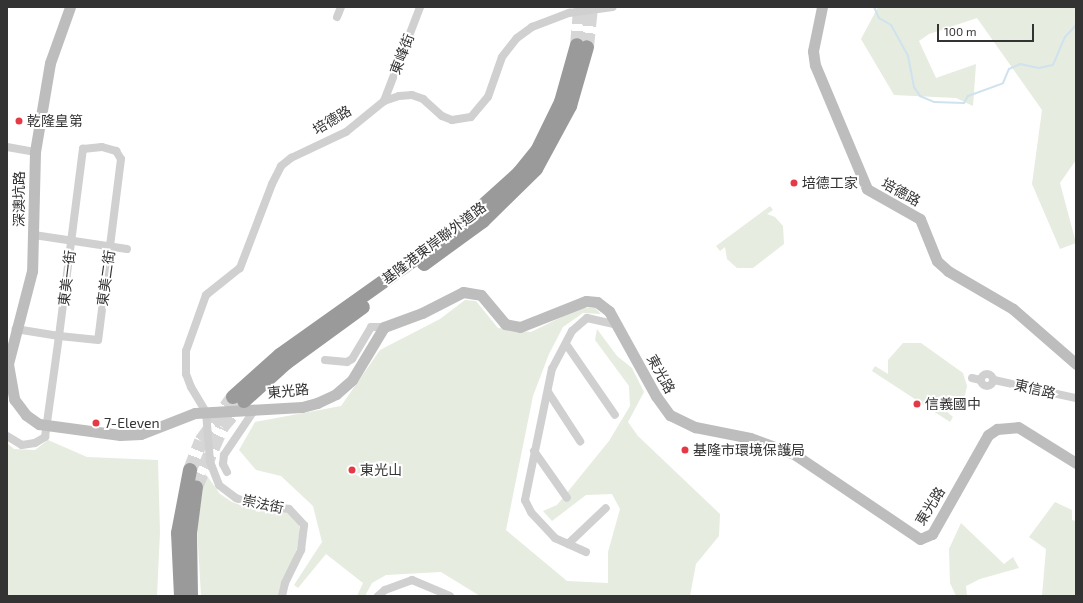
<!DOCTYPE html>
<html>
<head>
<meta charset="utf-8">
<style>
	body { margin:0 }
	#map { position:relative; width:1083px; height:603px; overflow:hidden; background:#fff; font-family:"Exo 2","Noto Sans TC",sans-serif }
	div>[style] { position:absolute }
	.green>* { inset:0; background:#e6ecdf }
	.stream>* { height:2px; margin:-1px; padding:0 1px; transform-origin:1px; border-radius:1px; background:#cfe2ee }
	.highway-tunnel>* { height:14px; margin-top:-7px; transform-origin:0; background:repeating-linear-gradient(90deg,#d6d6d6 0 14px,transparent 0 21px) }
	.street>* { height:8px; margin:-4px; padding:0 4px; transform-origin:4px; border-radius:4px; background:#d0d0d0 }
	.street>.ring { margin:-4px; padding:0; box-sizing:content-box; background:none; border:8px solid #d0d0d0; border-radius:50% }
	.secondary>* { height:11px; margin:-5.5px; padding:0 5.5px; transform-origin:5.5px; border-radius:5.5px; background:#bdbdbd }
	.highway>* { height:14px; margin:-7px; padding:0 7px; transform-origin:7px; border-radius:7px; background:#9a9a9a }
	.dots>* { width:11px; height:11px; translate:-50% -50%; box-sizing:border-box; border:2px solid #fff; border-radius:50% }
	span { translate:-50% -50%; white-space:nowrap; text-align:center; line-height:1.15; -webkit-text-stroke:4px #fff; paint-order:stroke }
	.street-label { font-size:14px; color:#333 }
	.poi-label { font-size:14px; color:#333 }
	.left { translate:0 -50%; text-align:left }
	.frame { position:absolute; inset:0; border:8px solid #333; pointer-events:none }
	.scale { position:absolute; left:937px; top:24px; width:97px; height:18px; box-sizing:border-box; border:2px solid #333; border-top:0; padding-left:5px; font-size:12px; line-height:14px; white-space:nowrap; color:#333; -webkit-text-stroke:3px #fff; paint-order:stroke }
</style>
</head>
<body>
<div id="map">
	<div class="green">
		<div style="clip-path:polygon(878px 7px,1076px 7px,1076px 160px,1060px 183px,1076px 243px,1060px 249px,1032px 184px,1042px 110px,977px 18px,929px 34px,919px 41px,936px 78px,976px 64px,973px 106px,956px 98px,894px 95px,861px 39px)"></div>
		<div style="clip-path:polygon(770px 206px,773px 210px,767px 214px,775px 217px,783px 226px,784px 244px,753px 268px,737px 268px,727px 259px,725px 247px,720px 251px,716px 246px)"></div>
		<div style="clip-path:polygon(465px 300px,476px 301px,498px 328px,531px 332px,580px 308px,595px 308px,601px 314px,583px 313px,563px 327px,549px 354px,533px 396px,506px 530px,567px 581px,608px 583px,608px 552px,620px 509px,612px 494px,586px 495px,552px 521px,543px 511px,557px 505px,609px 441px,630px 406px,629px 386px,595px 340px,597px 329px,617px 356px,632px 368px,644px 392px,628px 422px,638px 436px,720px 514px,719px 536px,696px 564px,690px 596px,480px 596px,441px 572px,386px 575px,372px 583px,365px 596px,357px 596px,363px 583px,326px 554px,298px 588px,294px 585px,322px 542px,313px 506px,281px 476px,256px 470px,239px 450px,255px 422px,341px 406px,380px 350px,440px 319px)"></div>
		<div style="clip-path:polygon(903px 343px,921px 343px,963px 373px,967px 386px,965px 395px,958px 405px,946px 411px,953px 417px,950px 422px,872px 371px,875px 366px,888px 374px,888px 360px)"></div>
		<div style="clip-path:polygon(48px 440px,87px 457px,158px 460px,160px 532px,157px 596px,7px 596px,7px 443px,14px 449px,35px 450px)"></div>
		<div style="clip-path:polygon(205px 473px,220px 494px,232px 502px,246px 507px,286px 512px,298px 521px,300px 530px,297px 548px,279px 596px,201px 596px,197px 527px)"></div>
		<div style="clip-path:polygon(1055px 502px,1072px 510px,1072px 520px,1076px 521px,1076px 596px,1042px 596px,1046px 549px,1029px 537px)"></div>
		<div style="clip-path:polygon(961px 523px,1004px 564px,1013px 557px,1019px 568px,980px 579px,966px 586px,967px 596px,956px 596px,950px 583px,949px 549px)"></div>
	</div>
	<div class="stream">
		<div style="left:874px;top:7px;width:12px;rotate:66deg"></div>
		<div style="left:879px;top:18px;width:14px;rotate:30deg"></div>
		<div style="left:891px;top:25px;width:35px;rotate:61deg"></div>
		<div style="left:908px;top:56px;width:32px;rotate:79deg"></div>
		<div style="left:914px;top:87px;width:11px;rotate:56deg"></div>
		<div style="left:920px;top:96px;width:15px;rotate:23deg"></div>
		<div style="left:934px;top:102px;width:30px;rotate:2deg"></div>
		<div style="left:964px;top:103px;width:8px;rotate:-60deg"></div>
		<div style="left:968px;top:96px;width:37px;rotate:-20deg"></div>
		<div style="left:1003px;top:83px;width:15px;rotate:-67deg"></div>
		<div style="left:1009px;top:69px;width:12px;rotate:-24deg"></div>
		<div style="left:1020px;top:64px;width:19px;rotate:12deg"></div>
		<div style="left:1039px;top:68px;width:14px;rotate:-12deg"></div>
		<div style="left:1053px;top:65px;width:30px;rotate:-67deg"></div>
		<div style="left:1065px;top:37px;width:16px;rotate:-47deg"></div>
	</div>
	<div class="highway-tunnel">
		<div style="left:577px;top:45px;width:38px;rotate:-85deg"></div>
		<div style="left:587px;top:47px;width:40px;rotate:-84.3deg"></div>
		<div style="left:190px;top:470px;width:31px;rotate:-69deg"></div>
		<div style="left:201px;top:441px;width:54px;rotate:-54deg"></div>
		<div style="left:196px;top:487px;width:65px;rotate:-66.6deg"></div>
		<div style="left:222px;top:427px;width:33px;rotate:-50deg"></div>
	</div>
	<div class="street">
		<div style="left:337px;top:17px;width:11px;rotate:-68deg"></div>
		<div style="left:384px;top:101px;width:101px;rotate:-69deg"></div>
		<div style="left:7px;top:147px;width:28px;rotate:10deg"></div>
		<div style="left:34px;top:235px;width:94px;rotate:8.6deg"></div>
		<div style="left:566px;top:344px;width:86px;rotate:55.4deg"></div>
		<div style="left:325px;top:360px;width:22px;rotate:5deg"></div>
		<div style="left:347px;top:362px;width:6px;rotate:-31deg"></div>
		<div style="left:352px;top:359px;width:37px;rotate:-59deg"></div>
		<div style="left:371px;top:327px;width:13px"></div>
		<div class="ring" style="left:981px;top:374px;width:4px;height:4px"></div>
		<div style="left:972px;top:378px;width:9px;rotate:13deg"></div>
		<div style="left:994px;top:380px;width:84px;rotate:12.4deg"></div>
		<div style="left:548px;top:392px;width:59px;rotate:56.9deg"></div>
		<div style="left:7px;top:436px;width:17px;rotate:31deg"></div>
		<div style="left:22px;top:445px;width:13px;rotate:-9deg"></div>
		<div style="left:35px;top:443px;width:12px;rotate:-31deg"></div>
		<div style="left:45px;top:437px;width:102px;rotate:-82.1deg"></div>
		<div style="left:59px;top:336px;width:189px;rotate:-82.7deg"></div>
		<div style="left:83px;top:149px;width:19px;rotate:-6deg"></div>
		<div style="left:102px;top:147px;width:15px;rotate:16deg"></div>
		<div style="left:116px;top:151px;width:9px;rotate:58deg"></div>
		<div style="left:121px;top:159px;width:182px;rotate:97.2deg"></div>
		<div style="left:98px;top:340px;width:39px;rotate:-174deg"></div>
		<div style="left:59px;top:336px;width:44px;rotate:-170.8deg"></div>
		<div style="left:534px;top:451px;width:57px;rotate:54.9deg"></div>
		<div style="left:227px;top:472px;width:9px;rotate:-117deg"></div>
		<div style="left:223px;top:464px;width:9px;rotate:-84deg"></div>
		<div style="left:224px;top:455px;width:55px;rotate:-56deg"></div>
		<div style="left:568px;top:544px;width:52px;rotate:-43.5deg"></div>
		<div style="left:586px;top:552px;width:34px;rotate:-156deg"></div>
		<div style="left:555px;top:538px;width:35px;rotate:-133deg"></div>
		<div style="left:531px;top:512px;width:13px;rotate:-117deg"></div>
		<div style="left:525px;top:500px;width:134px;rotate:-78.4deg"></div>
		<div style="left:552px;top:369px;width:43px;rotate:-62.2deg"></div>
		<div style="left:572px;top:331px;width:20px;rotate:-41deg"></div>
		<div style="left:587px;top:318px;width:31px;rotate:13deg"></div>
		<div style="left:282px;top:596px;width:13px;rotate:-77deg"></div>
		<div style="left:285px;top:583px;width:37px;rotate:-64deg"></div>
		<div style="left:301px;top:550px;width:25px;rotate:-83deg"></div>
		<div style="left:304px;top:525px;width:22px;rotate:-133deg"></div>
		<div style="left:289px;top:509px;width:40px;rotate:-171.5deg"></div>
		<div style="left:249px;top:503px;width:14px;rotate:-159deg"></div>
		<div style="left:236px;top:498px;width:21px;rotate:-143deg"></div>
		<div style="left:219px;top:485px;width:26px;rotate:-111deg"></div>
		<div style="left:210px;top:461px;width:49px;rotate:-94.7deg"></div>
		<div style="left:206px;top:412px;width:29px;rotate:-121deg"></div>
		<div style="left:191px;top:387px;width:14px;rotate:-111deg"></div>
		<div style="left:186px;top:374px;width:23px;rotate:-90deg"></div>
		<div style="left:186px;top:351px;width:59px;rotate:-70.3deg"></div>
		<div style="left:206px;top:295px;width:43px;rotate:-38.5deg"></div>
		<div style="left:240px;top:268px;width:90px;rotate:-69.1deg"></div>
		<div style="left:272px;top:184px;width:20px;rotate:-63deg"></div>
		<div style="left:281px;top:166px;width:13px;rotate:-39deg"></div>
		<div style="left:291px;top:158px;width:61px;rotate:-25.3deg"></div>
		<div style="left:346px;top:132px;width:49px;rotate:-39.2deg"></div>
		<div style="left:384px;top:101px;width:16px;rotate:-18deg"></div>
		<div style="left:399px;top:96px;width:13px;rotate:-4deg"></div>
		<div style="left:412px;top:95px;width:12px;rotate:20deg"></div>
		<div style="left:423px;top:99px;width:25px;rotate:42deg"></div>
		<div style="left:442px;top:116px;width:11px;rotate:22deg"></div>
		<div style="left:452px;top:120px;width:19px;rotate:-9deg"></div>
		<div style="left:471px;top:117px;width:26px;rotate:-50deg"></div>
		<div style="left:488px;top:97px;width:42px;rotate:-70.7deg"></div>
		<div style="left:502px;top:57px;width:24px;rotate:-52deg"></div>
		<div style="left:517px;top:38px;width:19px;rotate:-36deg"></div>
		<div style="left:532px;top:27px;width:40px;rotate:-21deg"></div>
		<div style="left:569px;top:13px;width:44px;rotate:-7.8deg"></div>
		<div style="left:378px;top:596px;width:9px;rotate:-41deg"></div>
		<div style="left:385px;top:590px;width:29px;rotate:-20deg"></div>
		<div style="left:412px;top:580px;width:41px;rotate:22.8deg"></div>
	</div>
	<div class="secondary">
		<div style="left:70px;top:7px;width:59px;rotate:109.7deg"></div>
		<div style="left:50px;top:63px;width:90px;rotate:99.6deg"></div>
		<div style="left:35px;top:152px;width:119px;rotate:91.4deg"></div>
		<div style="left:32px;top:271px;width:96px;rotate:104.5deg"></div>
		<div style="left:8px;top:364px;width:36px;rotate:80deg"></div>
		<div style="left:14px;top:399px;width:20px;rotate:53deg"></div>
		<div style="left:26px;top:415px;width:16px;rotate:35deg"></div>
		<div style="left:39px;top:424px;width:82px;rotate:7.7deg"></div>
		<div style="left:120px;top:435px;width:21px;rotate:-3deg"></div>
		<div style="left:141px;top:434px;width:58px;rotate:-21.3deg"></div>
		<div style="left:195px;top:413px;width:107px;rotate:-3.2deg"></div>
		<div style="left:302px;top:407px;width:16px;rotate:-15deg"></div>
		<div style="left:317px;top:403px;width:21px;rotate:-25deg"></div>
		<div style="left:336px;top:394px;width:21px;rotate:-41deg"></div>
		<div style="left:352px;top:380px;width:62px;rotate:-58.9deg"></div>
		<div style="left:384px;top:327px;width:40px;rotate:-20.2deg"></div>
		<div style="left:422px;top:313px;width:46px;rotate:-27.1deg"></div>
		<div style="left:463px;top:292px;width:18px;rotate:9deg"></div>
		<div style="left:481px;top:295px;width:38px;rotate:50deg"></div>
		<div style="left:505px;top:324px;width:15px;rotate:11deg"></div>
		<div style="left:520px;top:327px;width:71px;rotate:-21.5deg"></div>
		<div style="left:586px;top:301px;width:11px;rotate:5deg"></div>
		<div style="left:597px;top:302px;width:15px;rotate:37deg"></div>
		<div style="left:609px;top:311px;width:97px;rotate:61.1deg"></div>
		<div style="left:656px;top:396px;width:24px;rotate:54deg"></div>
		<div style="left:670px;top:415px;width:28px;rotate:26deg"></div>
		<div style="left:695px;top:427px;width:56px;rotate:11.3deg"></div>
		<div style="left:750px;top:438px;width:47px;rotate:20deg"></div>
		<div style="left:794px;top:454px;width:152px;rotate:34deg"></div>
		<div style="left:920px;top:539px;width:13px;rotate:-23deg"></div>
		<div style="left:932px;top:534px;width:114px;rotate:-60.5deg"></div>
		<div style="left:988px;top:435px;width:11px;rotate:-34deg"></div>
		<div style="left:997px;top:429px;width:21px;rotate:-5deg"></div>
		<div style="left:1018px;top:427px;width:68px;rotate:31.8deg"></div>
		<div style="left:822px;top:7px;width:45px;rotate:101.6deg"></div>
		<div style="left:813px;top:51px;width:14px;rotate:82deg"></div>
		<div style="left:815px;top:65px;width:134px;rotate:67.2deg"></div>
		<div style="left:867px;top:189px;width:61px;rotate:29.5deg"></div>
		<div style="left:920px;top:219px;width:45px;rotate:68deg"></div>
		<div style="left:937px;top:261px;width:15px;rotate:42deg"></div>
		<div style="left:948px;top:271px;width:75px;rotate:30.3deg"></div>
		<div style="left:1013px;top:309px;width:84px;rotate:41.1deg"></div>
	</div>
	<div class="highway">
		<div style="left:424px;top:264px;width:73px;rotate:-36.1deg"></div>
		<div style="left:483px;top:221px;width:74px;rotate:-44.5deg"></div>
		<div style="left:536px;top:169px;width:72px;rotate:-61.6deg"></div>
		<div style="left:570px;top:106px;width:61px;rotate:-73.9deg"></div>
		<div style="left:233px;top:397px;width:63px;rotate:-41.8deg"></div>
		<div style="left:280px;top:355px;width:217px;rotate:-35.4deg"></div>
		<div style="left:457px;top:229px;width:84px;rotate:-42.1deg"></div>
		<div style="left:519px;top:173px;width:28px;rotate:-51deg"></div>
		<div style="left:537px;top:151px;width:55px;rotate:-63.9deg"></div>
		<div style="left:561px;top:102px;width:59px;rotate:-74.3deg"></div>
		<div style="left:244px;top:401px;width:57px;rotate:-42.1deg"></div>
		<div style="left:286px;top:363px;width:95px;rotate:-36deg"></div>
		<div style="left:181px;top:596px;width:63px;rotate:-92.7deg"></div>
		<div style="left:178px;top:533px;width:64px;rotate:-79.2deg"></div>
		<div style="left:191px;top:596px;width:63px;rotate:-90.9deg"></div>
		<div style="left:190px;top:533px;width:46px;rotate:-82.6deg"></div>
	</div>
	<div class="dots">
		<div style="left:19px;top:121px;background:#e63946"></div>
		<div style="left:794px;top:183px;background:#e63946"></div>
		<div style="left:917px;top:404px;background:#e63946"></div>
		<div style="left:96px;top:423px;background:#e63946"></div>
		<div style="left:685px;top:450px;background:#e63946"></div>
		<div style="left:352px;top:470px;background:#e63946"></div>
	</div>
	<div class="street-label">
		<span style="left:402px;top:54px;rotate:-69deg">東峰街</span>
		<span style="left:332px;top:120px;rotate:-31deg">培德路</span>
		<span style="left:901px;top:192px;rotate:29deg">培德路</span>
		<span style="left:19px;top:199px;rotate:-90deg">深澳坑路</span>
		<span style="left:434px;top:243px;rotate:-37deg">基隆港東岸聯外道路</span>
		<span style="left:67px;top:278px;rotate:-83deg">東美一街</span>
		<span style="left:106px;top:278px;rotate:-82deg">東美二街</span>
		<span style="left:661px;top:374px;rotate:61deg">東光路</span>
		<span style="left:1035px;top:389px;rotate:13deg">東信路</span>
		<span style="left:288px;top:391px;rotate:-6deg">東光路</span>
		<span style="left:263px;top:504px;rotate:12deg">崇法街</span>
		<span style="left:930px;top:506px;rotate:-58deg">東光路</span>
	</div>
	<div class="poi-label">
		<span class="left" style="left:27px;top:121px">乾隆皇第</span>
		<span class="left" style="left:802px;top:183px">培德工家</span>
		<span class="left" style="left:925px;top:404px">信義國中</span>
		<span class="left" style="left:104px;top:423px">7-Eleven</span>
		<span class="left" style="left:693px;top:450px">基隆市環境保護局</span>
		<span class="left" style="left:360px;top:470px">東光山</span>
	</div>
	<div class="frame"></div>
	<div class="scale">100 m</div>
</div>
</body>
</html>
